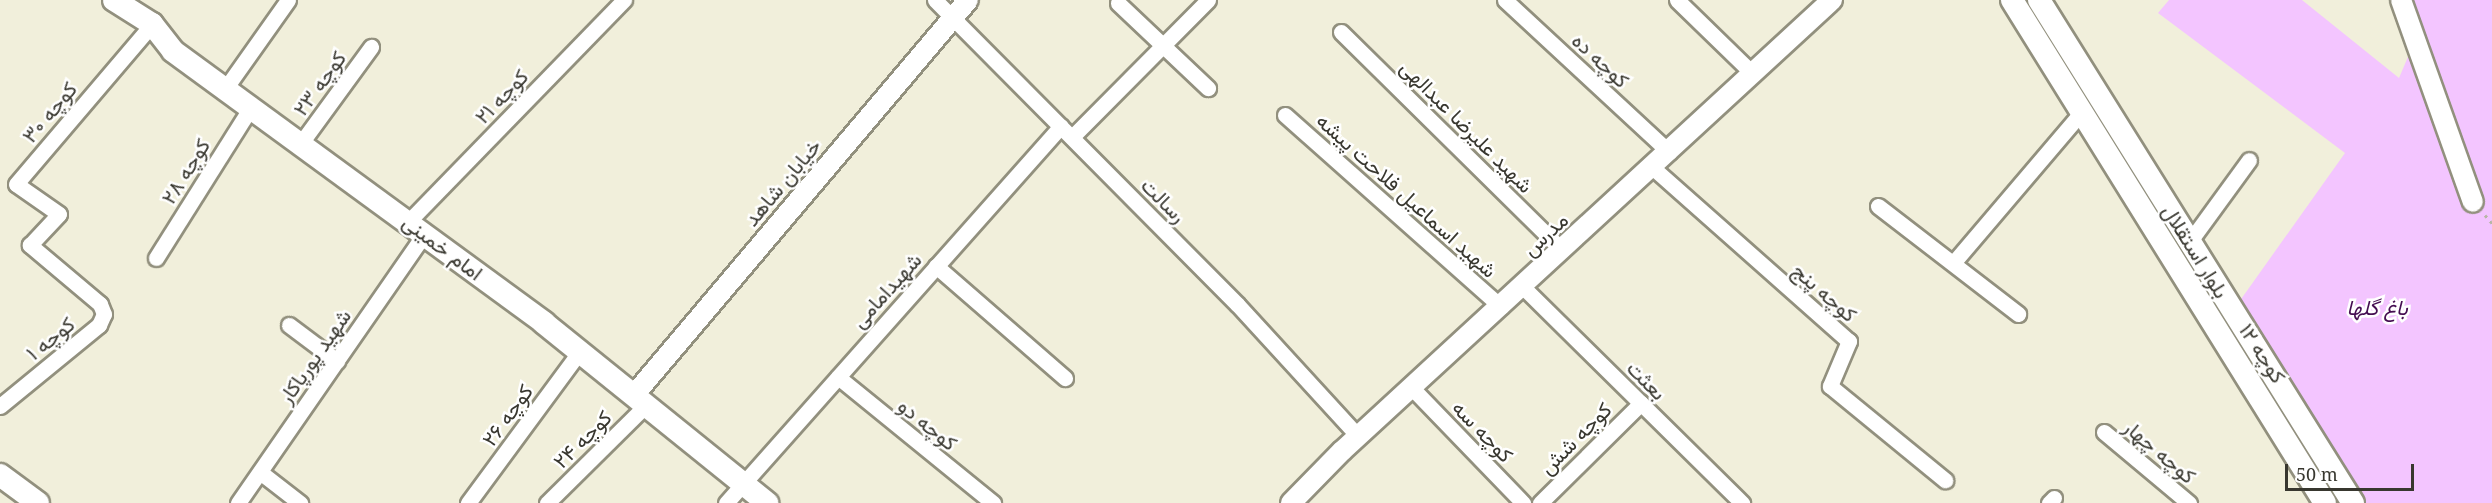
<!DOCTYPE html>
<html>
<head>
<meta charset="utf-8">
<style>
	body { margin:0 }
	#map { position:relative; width:2492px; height:503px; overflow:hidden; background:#f1efdb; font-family:"Noto Serif",Vazirmatn,serif }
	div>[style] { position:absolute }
	.green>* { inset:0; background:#f3c5ff }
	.path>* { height:3px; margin-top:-1.5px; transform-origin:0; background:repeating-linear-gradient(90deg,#b8b6a6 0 3px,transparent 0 7.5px) }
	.roads { filter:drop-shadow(2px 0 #92907e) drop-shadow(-2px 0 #92907e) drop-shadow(0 2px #92907e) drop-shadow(0 -2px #92907e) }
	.minor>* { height:15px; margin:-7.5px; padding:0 7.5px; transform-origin:7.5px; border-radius:7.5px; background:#fff }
	.tertiary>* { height:20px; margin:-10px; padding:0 10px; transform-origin:10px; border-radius:10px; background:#fff }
	.secondary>* { height:22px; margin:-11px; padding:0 11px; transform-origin:11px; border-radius:11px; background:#fff }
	span { translate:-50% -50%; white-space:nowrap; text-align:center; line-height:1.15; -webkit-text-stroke:5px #fff; paint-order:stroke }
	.street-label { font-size:21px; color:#38372f }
	.park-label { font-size:21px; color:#450e52; font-style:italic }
	.scale { position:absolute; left:2285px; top:464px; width:129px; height:27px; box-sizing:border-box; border:3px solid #38372f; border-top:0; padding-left:8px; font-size:18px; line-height:21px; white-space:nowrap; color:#38372f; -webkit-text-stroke:4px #fff; paint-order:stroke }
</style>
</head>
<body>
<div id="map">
	<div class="green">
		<div style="clip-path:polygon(2169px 0,2302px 0,2399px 78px,2410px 52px,2398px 0,2492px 0,2492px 503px,2365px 503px,2239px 302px,2345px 153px,2158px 13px)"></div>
	</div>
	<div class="path">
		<div style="left:2485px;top:215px;width:11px;rotate:49deg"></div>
	</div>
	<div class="roads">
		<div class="minor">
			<div style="left:935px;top:0;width:429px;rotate:45.2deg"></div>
			<div style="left:1237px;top:304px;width:179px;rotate:47.5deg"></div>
			<div style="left:1505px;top:0;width:224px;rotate:42.8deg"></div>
			<div style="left:1677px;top:0;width:106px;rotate:44.2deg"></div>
			<div style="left:1118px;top:3px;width:124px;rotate:43.4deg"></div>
			<div style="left:1341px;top:32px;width:310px;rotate:44.6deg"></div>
			<div style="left:225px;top:89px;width:109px;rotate:-54.7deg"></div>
			<div style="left:1285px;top:115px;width:289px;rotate:41.6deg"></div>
			<div style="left:1072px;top:137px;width:193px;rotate:-45.2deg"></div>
			<div style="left:301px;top:143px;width:119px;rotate:-53.9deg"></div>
			<div style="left:1652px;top:167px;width:263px;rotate:41.5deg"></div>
			<div style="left:1849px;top:341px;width:49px;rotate:112.9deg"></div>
			<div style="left:1830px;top:386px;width:149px;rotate:39.3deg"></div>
			<div style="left:1878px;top:206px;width:177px;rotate:37.6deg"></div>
			<div style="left:408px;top:222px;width:310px;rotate:-45.8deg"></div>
			<div style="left:2190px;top:241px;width:100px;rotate:-53.9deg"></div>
			<div style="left:156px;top:258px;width:178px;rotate:-57.8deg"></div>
			<div style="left:1954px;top:262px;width:194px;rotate:-49.6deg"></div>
			<div style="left:936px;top:266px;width:171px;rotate:41deg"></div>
			<div style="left:1523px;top:287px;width:308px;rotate:44.6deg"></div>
			<div style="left:289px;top:325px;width:60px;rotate:36.9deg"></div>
			<div style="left:838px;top:377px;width:200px;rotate:39.1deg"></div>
			<div style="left:1412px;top:388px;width:160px;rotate:46deg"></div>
			<div style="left:0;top:406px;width:128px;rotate:-39.3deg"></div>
			<div style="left:99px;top:325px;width:12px;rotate:-66deg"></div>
			<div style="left:104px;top:314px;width:11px;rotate:-112deg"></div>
			<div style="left:100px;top:304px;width:92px;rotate:-139.9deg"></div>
			<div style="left:30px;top:245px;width:42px;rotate:-46.9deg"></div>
			<div style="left:59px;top:214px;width:52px;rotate:-145.1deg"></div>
			<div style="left:16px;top:184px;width:210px;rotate:-49.6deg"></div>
			<div style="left:2104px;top:432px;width:111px;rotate:39.9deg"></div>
			<div style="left:260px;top:472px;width:51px;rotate:37.8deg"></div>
			<div style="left:238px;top:503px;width:327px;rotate:-55.3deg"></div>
			<div style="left:468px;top:503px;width:189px;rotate:-53.6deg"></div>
			<div style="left:547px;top:503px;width:139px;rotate:-44.7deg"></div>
			<div style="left:726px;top:503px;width:504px;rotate:-48.38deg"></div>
			<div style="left:1540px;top:503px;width:142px;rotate:-44.7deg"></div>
			<div style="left:2049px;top:503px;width:7px;rotate:-45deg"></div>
		</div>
		<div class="tertiary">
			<div style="left:2401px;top:0;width:214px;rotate:70.4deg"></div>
			<div style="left:634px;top:395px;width:517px;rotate:-49.78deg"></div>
			<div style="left:1291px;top:503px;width:73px;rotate:-45.6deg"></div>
			<div style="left:1342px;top:451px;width:666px;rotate:-42.63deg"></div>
		</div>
		<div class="secondary">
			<div style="left:114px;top:0;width:45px;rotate:32.3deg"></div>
			<div style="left:152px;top:24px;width:34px;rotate:52deg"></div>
			<div style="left:173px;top:51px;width:460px;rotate:36.2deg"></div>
			<div style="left:544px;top:323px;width:287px;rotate:38.9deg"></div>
			<div style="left:2012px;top:0;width:592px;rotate:58.11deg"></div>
			<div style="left:2039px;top:0;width:593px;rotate:58.03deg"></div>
			<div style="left:0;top:475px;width:47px;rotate:36.4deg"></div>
		</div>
	</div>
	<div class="street-label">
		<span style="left:1601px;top:60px;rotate:43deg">کوچه ده</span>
		<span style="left:319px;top:83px;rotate:-54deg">کوچه ۲۳</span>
		<span style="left:501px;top:96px;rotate:-46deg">کوچه ۲۱</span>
		<span style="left:49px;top:112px;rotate:-50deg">کوچه ۳۰</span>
		<span style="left:1467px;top:126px;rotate:45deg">شهید علیرضا عبدالهی</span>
		<span style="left:185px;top:171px;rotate:-58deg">کوچه ۲۸</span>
		<span style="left:782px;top:182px;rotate:-50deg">خیابان شاهد</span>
		<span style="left:1407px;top:195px;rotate:42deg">شهید اسماعیل فلاحت پیشه</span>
		<span style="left:1164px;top:200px;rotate:45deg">رسالت</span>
		<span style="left:1545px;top:234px;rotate:-43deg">مدرس</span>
		<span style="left:443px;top:247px;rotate:37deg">امام خمینی</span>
		<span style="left:2196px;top:251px;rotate:58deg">بلوار استقلال</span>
		<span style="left:886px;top:290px;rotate:-48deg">شهیدامامی</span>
		<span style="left:1825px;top:292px;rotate:41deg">کوچه پنج</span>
		<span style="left:50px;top:338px;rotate:-39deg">کوچه ۱</span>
		<span style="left:2263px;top:353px;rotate:57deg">کوچه ۱۲</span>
		<span style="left:314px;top:356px;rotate:-55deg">شهید پورپاکار</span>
		<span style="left:1647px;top:380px;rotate:45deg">بعثت</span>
		<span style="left:507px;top:415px;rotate:-54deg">کوچه ۲۶</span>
		<span style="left:928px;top:424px;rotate:39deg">کوچه دو</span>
		<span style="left:1483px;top:431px;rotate:46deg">کوچه سه</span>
		<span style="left:1575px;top:438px;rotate:-45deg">کوچه شش</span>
		<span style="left:582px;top:439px;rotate:-45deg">کوچه ۲۴</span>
		<span style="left:2160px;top:451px;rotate:40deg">کوچه چهار</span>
	</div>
	<div class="park-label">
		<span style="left:2377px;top:307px">باغ گلها</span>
	</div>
	<div class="scale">50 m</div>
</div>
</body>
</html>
